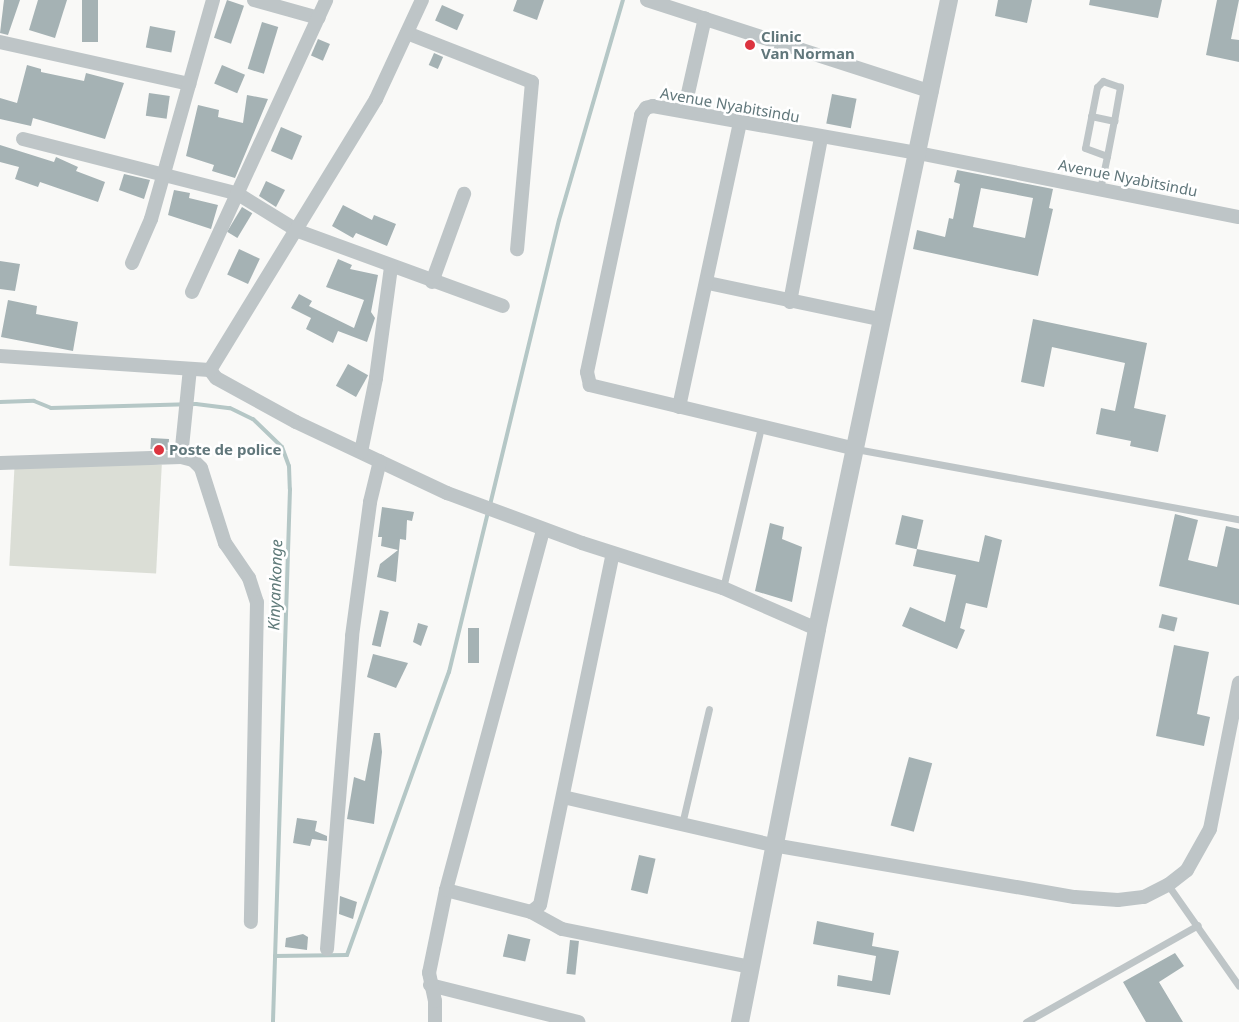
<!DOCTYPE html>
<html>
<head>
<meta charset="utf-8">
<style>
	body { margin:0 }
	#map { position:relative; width:1239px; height:1022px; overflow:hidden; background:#f9f9f7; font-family:"Noto Sans",sans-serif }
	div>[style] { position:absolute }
	.green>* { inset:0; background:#dbded6; transform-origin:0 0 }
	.stream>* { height:4px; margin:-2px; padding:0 2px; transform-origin:2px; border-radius:2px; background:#b5c7c6 }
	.building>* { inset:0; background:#a5b2b4; transform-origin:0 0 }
	.service>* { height:7px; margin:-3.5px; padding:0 3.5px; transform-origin:3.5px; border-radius:3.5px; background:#bec5c7 }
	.minor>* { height:14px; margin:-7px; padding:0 7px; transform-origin:7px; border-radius:7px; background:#bec5c7 }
	.tertiary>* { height:18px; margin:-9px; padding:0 9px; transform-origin:9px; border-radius:9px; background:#bec5c7 }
	.dots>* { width:14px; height:14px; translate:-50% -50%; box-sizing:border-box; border:2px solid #fff; border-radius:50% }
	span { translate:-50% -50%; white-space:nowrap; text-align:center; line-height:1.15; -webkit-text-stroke:5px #fff; paint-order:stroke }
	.poi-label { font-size:15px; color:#61777b; font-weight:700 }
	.left { translate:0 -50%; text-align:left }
	.street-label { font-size:15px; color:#61777b }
	.water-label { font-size:16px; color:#607b7a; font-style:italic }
</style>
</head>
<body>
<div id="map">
	<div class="green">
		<div style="left:15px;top:457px;width:147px;height:109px;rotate:3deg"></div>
	</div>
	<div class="stream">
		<div style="left:0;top:402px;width:34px;rotate:-2deg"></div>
		<div style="left:34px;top:401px;width:18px;rotate:22deg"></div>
		<div style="left:51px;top:408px;width:145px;rotate:-1.6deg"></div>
		<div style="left:196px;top:404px;width:34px;rotate:7deg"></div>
		<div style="left:230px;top:408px;width:25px;rotate:26deg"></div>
		<div style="left:253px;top:419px;width:40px;rotate:44deg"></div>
		<div style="left:282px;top:447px;width:20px;rotate:70deg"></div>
		<div style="left:289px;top:466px;width:23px;rotate:88deg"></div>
		<div style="left:290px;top:489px;width:533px;rotate:91.83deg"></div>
		<div style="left:490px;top:505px;width:293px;rotate:-76.4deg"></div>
		<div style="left:559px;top:220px;width:229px;rotate:-73.8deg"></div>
		<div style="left:275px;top:956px;width:72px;rotate:-0.8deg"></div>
		<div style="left:347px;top:955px;width:301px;rotate:-70.2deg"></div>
		<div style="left:449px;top:672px;width:165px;rotate:-76.3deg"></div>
	</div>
	<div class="building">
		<div style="clip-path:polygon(4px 0,20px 0,8px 35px,0 33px)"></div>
		<div style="clip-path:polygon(38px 0,67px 0,55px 38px,29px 30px)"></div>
		<div style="left:82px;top:0;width:16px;height:42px"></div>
		<div style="left:227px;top:0;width:18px;height:40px;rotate:19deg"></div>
		<div style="clip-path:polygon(517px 0,544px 0,537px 20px,513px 11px)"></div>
		<div style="clip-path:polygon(998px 0,1032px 0,1027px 23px,995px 16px)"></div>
		<div style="clip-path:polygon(1090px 0,1162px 0,1158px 18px,1089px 5px)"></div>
		<div style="clip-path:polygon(1217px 0,1239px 0,1231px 39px,1239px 40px,1239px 62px,1206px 55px)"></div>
		<div style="left:442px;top:5px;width:24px;height:17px;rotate:24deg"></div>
		<div style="left:262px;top:22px;width:17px;height:49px;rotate:17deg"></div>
		<div style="left:150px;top:26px;width:26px;height:22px;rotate:11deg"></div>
		<div style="left:318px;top:39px;width:13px;height:18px;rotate:23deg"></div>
		<div style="left:434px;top:53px;width:10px;height:13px;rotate:24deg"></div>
		<div style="clip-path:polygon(27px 65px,41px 69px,41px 72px,84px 81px,86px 73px,124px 83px,105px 139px,33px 118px,31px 126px,0 119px,0 98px,17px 103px)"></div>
		<div style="left:222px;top:65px;width:25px;height:20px;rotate:23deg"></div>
		<div style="left:149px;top:93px;width:21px;height:23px;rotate:8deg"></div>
		<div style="left:832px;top:94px;width:25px;height:30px;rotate:11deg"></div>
		<div style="clip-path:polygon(247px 95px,268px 99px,235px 178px,212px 171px,214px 165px,186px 156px,198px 105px,219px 110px,218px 117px,243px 123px)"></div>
		<div style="left:281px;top:127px;width:23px;height:26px;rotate:23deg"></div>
		<div style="clip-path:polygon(0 145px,54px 162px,56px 157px,78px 167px,76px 171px,105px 182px,98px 202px,40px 182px,38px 187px,15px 179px,19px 167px,0 162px)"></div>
		<div style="clip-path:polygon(evenodd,957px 170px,1053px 189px,1049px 208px,1053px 209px,1038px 276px,913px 249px,917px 230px,945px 237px,949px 218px,953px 219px,960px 184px,954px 182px,957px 170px,981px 188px,1033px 198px,1025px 238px,973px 227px,981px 188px)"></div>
		<div style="clip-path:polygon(124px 174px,150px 180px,144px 199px,119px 190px)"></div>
		<div style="clip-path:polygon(266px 181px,285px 190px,276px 207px,259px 196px)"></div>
		<div style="clip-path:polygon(174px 190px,190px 193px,189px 198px,218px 205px,211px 229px,168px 215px)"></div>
		<div style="clip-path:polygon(343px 205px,372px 220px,374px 215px,396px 224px,387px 246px,356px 233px,353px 238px,332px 226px)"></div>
		<div style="left:242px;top:207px;width:12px;height:29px;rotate:31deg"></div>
		<div style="left:239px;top:249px;width:23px;height:28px;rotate:25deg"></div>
		<div style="clip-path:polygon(338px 259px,352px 265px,350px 269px,378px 275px,371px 312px,375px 318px,367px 342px,338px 331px,333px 343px,306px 329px,311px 318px,291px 308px,299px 294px,312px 301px,309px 306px,354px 328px,364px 300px,326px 287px)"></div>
		<div style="clip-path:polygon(0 261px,20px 264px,15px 291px,0 289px)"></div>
		<div style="clip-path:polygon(8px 300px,37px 306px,36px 314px,78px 322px,73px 351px,1px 337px)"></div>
		<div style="clip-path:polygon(1033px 319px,1147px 343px,1134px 408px,1166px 415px,1158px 452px,1130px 446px,1131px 441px,1096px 434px,1101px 408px,1115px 411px,1125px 363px,1052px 347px,1044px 387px,1021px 382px)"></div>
		<div style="left:348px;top:364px;width:23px;height:25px;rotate:29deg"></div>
		<div style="left:151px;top:438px;width:18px;height:11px;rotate:3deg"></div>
		<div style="clip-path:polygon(382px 507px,414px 512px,412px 521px,407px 520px,406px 540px,400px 539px,396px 582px,377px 577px,380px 564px,398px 550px,381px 546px,382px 537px,378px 537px)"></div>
		<div style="clip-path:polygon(1175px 514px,1198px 520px,1188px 560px,1217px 567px,1226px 526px,1239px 529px,1239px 605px,1159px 586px)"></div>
		<div style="left:902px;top:515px;width:22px;height:30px;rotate:13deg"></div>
		<div style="clip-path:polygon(770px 523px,784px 527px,782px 539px,802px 547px,792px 602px,755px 591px)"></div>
		<div style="clip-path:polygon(985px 535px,1002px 540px,987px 608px,966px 603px,960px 628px,965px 630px,957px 649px,902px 626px,910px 607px,945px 622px,956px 575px,913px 566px,917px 549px,979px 562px)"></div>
		<div style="left:380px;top:610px;width:9px;height:36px;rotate:13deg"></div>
		<div style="left:1162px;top:614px;width:16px;height:14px;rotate:14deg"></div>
		<div style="clip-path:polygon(418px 623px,428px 626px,421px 646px,413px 642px)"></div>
		<div style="left:468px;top:628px;width:11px;height:35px"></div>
		<div style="clip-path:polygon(1174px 645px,1209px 652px,1197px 714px,1210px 717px,1204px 746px,1156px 736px)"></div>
		<div style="clip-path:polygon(373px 654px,408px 663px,396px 688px,367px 677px)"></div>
		<div style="clip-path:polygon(374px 733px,380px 733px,382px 752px,374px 824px,347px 819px,354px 777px,365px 781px)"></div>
		<div style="left:909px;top:757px;width:24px;height:71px;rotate:15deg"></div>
		<div style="clip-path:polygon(297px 818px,317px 821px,315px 831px,327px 836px,327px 841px,312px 839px,310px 846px,293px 843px)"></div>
		<div style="left:639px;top:855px;width:17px;height:36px;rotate:13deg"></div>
		<div style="clip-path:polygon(340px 896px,357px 902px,353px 919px,339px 914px)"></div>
		<div style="clip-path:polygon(817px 921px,874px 933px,872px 946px,899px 951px,890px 995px,837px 986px,838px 975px,872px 981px,876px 956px,813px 944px)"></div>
		<div style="clip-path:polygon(303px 934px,308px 937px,307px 950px,285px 947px,286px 938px)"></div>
		<div style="left:508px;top:934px;width:23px;height:23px;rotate:13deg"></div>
		<div style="left:570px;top:940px;width:9px;height:34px;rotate:6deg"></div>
		<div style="clip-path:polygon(1175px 953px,1184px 966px,1159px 982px,1183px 1022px,1146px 1022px,1123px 982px)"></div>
	</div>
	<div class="service">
		<div style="left:1091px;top:116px;width:24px;rotate:12deg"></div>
		<div style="left:1100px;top:189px;width:34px;rotate:-78deg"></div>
		<div style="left:1107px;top:156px;width:36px;rotate:-79deg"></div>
		<div style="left:1114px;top:121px;width:35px;rotate:-80deg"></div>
		<div style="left:1120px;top:87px;width:18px;rotate:-161deg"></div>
		<div style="left:1103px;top:81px;width:8px;rotate:135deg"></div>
		<div style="left:1097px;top:87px;width:62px;rotate:101.1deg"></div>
		<div style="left:1085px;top:148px;width:23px;rotate:20deg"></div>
		<div style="left:856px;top:449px;width:389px;rotate:10.4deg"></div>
		<div style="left:723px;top:588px;width:165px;rotate:-76.7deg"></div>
		<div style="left:682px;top:824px;width:118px;rotate:-76.8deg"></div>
		<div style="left:1168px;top:885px;width:123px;rotate:54.9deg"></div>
		<div style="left:1026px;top:1022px;width:197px;rotate:-29.4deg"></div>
	</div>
	<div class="minor">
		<div style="left:254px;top:0;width:67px;rotate:15.5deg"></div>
		<div style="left:647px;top:0;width:299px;rotate:17.9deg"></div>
		<div style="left:407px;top:33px;width:134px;rotate:21.4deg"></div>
		<div style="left:532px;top:82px;width:168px;rotate:95.1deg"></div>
		<div style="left:0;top:42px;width:194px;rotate:12.5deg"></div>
		<div style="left:684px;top:111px;width:95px;rotate:-77.3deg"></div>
		<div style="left:23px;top:139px;width:222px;rotate:14.3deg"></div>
		<div style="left:238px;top:194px;width:70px;rotate:31.7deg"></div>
		<div style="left:298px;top:231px;width:218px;rotate:20.1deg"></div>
		<div style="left:132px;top:263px;width:48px;rotate:-66.6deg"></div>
		<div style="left:151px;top:219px;width:228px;rotate:-74.2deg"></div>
		<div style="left:432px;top:282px;width:94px;rotate:-70deg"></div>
		<div style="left:708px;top:283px;width:179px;rotate:11.9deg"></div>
		<div style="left:192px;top:292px;width:321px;rotate:-65.3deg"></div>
		<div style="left:790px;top:302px;width:167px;rotate:-79.3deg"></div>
		<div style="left:0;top:356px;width:210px;rotate:3.8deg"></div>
		<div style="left:210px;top:370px;width:10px;rotate:53deg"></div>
		<div style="left:216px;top:378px;width:91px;rotate:28.8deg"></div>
		<div style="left:296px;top:422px;width:167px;rotate:25.2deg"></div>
		<div style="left:447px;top:493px;width:144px;rotate:20.3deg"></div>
		<div style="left:582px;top:543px;width:148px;rotate:17.7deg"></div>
		<div style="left:723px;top:588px;width:103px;rotate:23.6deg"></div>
		<div style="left:210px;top:370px;width:318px;rotate:-58.5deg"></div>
		<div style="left:376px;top:99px;width:109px;rotate:-65.1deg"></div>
		<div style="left:679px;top:407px;width:291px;rotate:-77.9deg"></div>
		<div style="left:856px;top:449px;width:274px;rotate:-166.5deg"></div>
		<div style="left:590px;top:385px;width:13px;rotate:-103deg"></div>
		<div style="left:587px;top:372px;width:263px;rotate:-78.1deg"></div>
		<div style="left:641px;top:115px;width:9px;rotate:-54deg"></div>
		<div style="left:646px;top:108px;width:7px;rotate:-16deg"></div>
		<div style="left:653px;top:106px;width:269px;rotate:10.1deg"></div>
		<div style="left:918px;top:153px;width:327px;rotate:11.3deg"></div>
		<div style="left:361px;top:452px;width:76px;rotate:-78.5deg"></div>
		<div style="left:376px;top:378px;width:112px;rotate:-82.3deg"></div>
		<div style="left:181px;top:457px;width:88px;rotate:-84.2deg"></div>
		<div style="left:0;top:463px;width:181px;rotate:-1.9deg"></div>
		<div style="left:181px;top:457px;width:12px;rotate:14deg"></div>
		<div style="left:193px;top:460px;width:11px;rotate:45deg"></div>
		<div style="left:201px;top:468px;width:79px;rotate:72.3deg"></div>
		<div style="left:225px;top:543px;width:42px;rotate:55.6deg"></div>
		<div style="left:249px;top:578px;width:25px;rotate:72deg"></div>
		<div style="left:257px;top:602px;width:320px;rotate:91.1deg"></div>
		<div style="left:563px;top:797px;width:215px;rotate:12.9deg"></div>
		<div style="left:773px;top:845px;width:306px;rotate:9.8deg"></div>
		<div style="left:1075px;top:897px;width:43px;rotate:4deg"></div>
		<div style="left:1118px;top:900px;width:26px;rotate:-7deg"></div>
		<div style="left:1144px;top:897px;width:27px;rotate:-27deg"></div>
		<div style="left:1168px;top:885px;width:24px;rotate:-38deg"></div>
		<div style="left:1187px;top:870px;width:47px;rotate:-60.7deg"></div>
		<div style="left:1210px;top:829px;width:149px;rotate:-78.8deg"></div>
		<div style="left:446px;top:890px;width:88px;rotate:14.5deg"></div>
		<div style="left:531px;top:912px;width:11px;rotate:-38deg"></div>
		<div style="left:540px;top:905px;width:359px;rotate:-78.3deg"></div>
		<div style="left:531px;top:912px;width:35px;rotate:29deg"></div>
		<div style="left:562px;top:929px;width:193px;rotate:11.4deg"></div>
		<div style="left:327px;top:949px;width:314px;rotate:-85.4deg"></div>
		<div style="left:352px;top:636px;width:135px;rotate:-82.3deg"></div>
		<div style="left:370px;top:502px;width:42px;rotate:-76.3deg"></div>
		<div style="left:430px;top:985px;width:153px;rotate:14deg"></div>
		<div style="left:435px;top:1022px;width:21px;rotate:-90deg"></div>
		<div style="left:435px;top:1001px;width:29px;rotate:-102deg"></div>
		<div style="left:429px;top:973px;width:85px;rotate:-78.4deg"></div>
		<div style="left:446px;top:890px;width:373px;rotate:-74.9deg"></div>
	</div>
	<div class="tertiary">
		<div style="left:740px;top:1022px;width:400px;rotate:-78.9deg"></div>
		<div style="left:817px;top:629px;width:643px;rotate:-78.15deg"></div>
	</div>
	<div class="dots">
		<div style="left:750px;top:45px;background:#dc343f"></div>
		<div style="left:159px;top:450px;background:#dc343f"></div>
	</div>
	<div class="poi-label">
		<span class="left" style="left:761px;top:45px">Clinic<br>Van Norman</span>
		<span class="left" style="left:169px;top:450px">Poste de police</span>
	</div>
	<div class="street-label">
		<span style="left:730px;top:105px;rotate:10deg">Avenue Nyabitsindu</span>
		<span style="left:1128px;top:178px;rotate:11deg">Avenue Nyabitsindu</span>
	</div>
	<div class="water-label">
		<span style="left:275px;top:585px;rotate:-88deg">Kinyankonge</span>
	</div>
</div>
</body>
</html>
